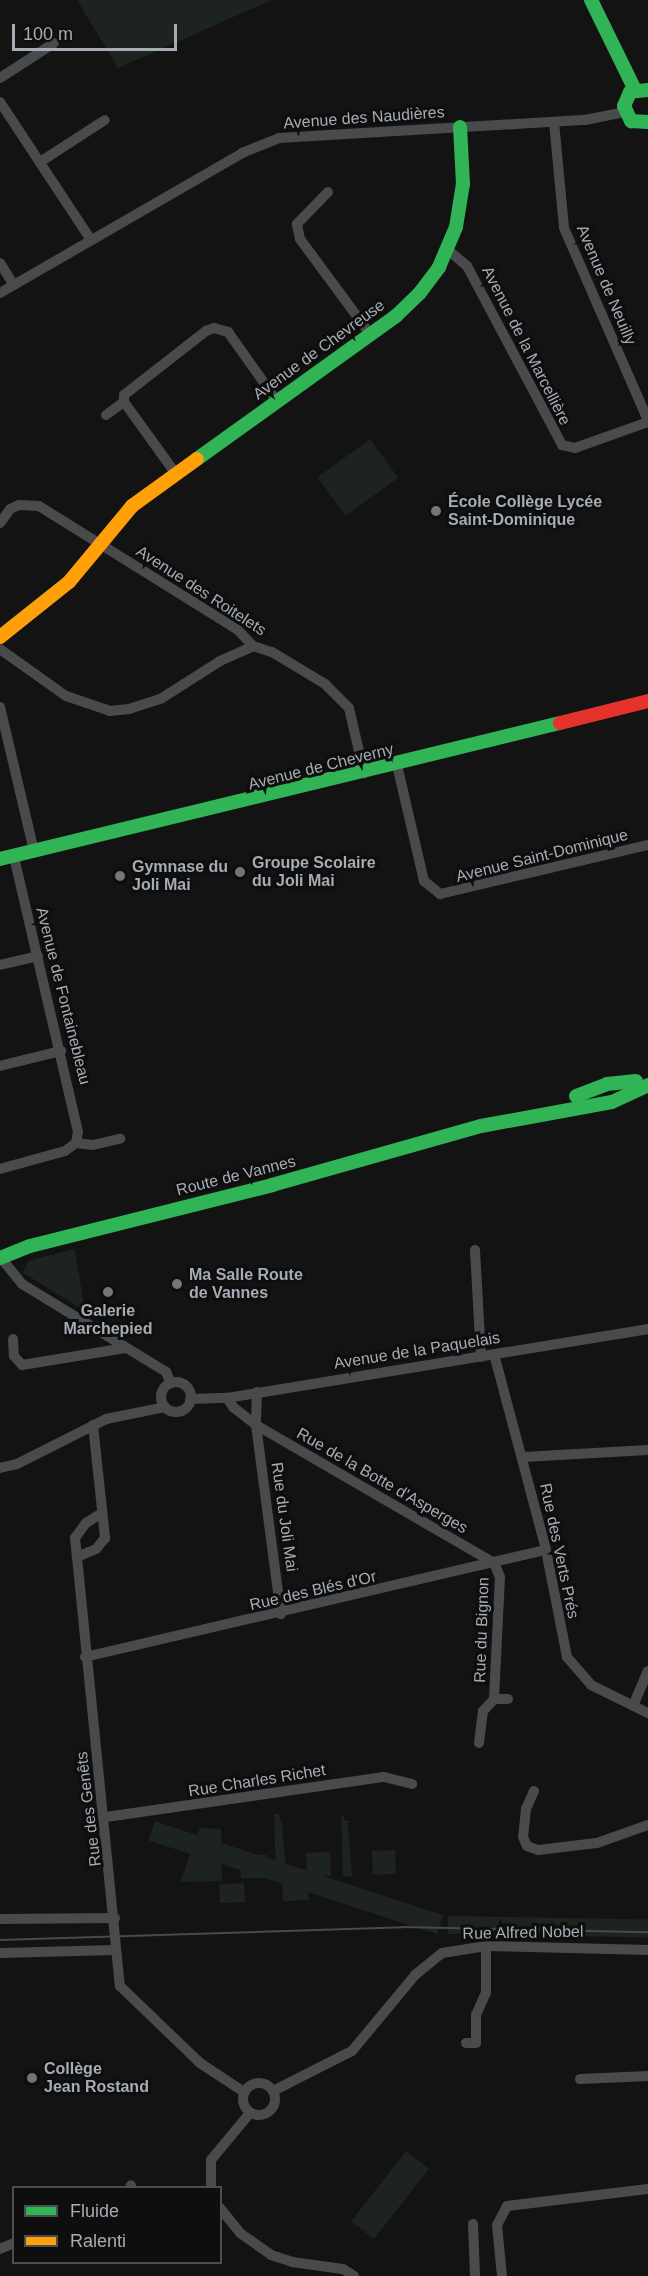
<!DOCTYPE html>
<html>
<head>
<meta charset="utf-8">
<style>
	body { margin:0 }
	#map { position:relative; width:648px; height:2276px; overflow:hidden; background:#131314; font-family:Arial,sans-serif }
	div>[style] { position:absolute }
	.green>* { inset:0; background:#1d231e; transform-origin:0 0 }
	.street>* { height:10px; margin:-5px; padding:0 5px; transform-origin:5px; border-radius:5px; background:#484a4c }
	.street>.ring { margin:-5px; padding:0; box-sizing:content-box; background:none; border:10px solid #484a4c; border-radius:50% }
	.fast>* { height:14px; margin:-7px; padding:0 7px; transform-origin:7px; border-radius:7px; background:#30b455 }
	.slow>* { height:14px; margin:-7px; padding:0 7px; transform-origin:7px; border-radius:7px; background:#ff9f0a }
	.jam>* { height:14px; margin:-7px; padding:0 7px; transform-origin:7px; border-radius:7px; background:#e5322d }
	.tram>* { height:1.5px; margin:-0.75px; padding:0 0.75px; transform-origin:0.75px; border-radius:0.75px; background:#484a4c }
	.dots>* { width:16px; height:16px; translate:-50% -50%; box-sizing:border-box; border:3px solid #0e0e0f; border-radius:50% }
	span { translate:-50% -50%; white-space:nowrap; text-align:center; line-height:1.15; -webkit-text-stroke:6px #0e0e0f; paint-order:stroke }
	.street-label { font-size:16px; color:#a5acb3 }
	.poi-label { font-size:16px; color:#a5acb3; font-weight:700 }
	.left { translate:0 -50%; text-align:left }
	.legend { position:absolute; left:12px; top:2186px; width:210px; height:78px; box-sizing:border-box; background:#0e0e0f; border:2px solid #4a4d51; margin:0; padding:8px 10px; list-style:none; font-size:18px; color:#a5acb3 }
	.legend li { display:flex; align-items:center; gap:12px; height:30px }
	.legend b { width:30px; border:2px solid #4a4d51 }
	.scale { position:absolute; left:12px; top:24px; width:165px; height:27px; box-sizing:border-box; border:3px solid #a5acb3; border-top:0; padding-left:8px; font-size:18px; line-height:21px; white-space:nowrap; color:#a5acb3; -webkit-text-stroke:4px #0e0e0f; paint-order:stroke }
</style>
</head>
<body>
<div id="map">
	<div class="green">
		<div style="clip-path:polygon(77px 0,272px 0,118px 68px)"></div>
		<div style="left:370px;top:439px;width:48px;height:65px;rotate:54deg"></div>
		<div style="clip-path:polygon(74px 1249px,75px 1251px,85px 1311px,23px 1273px,28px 1261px)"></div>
		<div style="clip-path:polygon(341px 1812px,345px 1821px,351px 1821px,348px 1823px,352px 1877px,343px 1876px)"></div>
		<div style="clip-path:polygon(274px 1814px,279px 1814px,282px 1825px,287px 1879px,276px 1879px)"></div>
		<div style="clip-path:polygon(200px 1828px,221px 1829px,222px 1881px,180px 1882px)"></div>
		<div style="left:395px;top:1850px;width:24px;height:23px;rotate:88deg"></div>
		<div style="left:330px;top:1852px;width:24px;height:24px;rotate:88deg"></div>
		<div style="left:267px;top:1855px;width:23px;height:26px;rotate:90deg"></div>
		<div style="left:308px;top:1881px;width:19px;height:26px;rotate:87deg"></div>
		<div style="left:244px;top:1883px;width:19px;height:25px;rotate:87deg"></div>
		<div style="left:443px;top:1915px;width:20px;height:303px;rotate:108deg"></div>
		<div style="left:448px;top:1916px;width:200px;height:18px;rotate:1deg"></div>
		<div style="left:406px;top:2151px;width:29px;height:89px;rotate:38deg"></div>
	</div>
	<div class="street">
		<div style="left:0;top:78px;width:64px;rotate:-32.9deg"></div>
		<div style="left:0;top:102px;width:165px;rotate:56.6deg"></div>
		<div style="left:554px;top:122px;width:106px;rotate:84.6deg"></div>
		<div style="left:564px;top:228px;width:210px;rotate:66.4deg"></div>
		<div style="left:40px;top:162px;width:77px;rotate:-32.9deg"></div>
		<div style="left:328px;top:192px;width:45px;rotate:134.1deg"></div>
		<div style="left:297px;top:224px;width:15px;rotate:79deg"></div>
		<div style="left:300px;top:239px;width:118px;rotate:53.6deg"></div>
		<div style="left:448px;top:250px;width:25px;rotate:40deg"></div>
		<div style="left:467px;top:266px;width:203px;rotate:62deg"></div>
		<div style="left:562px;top:445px;width:13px;rotate:13deg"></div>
		<div style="left:575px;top:448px;width:77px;rotate:-19.6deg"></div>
		<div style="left:0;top:263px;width:26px;rotate:58deg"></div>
		<div style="left:0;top:293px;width:280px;rotate:-30deg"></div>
		<div style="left:242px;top:153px;width:40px;rotate:-22deg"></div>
		<div style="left:279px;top:138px;width:307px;rotate:-3.4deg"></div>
		<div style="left:585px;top:120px;width:41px;rotate:-11.3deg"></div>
		<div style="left:106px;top:415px;width:22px;rotate:-36deg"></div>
		<div style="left:176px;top:474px;width:89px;rotate:-125.8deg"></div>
		<div style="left:124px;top:402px;width:7px;rotate:-90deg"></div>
		<div style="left:124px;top:395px;width:104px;rotate:-38deg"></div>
		<div style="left:206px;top:331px;width:9px;rotate:-21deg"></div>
		<div style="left:214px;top:328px;width:15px;rotate:16deg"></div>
		<div style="left:228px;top:332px;width:85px;rotate:54.6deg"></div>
		<div style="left:0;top:523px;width:17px;rotate:-54deg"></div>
		<div style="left:10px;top:509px;width:10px;rotate:-24deg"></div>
		<div style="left:19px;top:505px;width:20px;rotate:3deg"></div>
		<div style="left:39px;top:506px;width:234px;rotate:31.9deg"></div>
		<div style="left:238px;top:630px;width:22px;rotate:47deg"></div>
		<div style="left:253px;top:646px;width:20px;rotate:18deg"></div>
		<div style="left:272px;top:652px;width:62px;rotate:31.1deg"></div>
		<div style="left:325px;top:684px;width:34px;rotate:45deg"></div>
		<div style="left:349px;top:708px;width:67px;rotate:77deg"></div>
		<div style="left:0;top:649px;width:81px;rotate:35.5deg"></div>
		<div style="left:66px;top:696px;width:46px;rotate:18.8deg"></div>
		<div style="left:110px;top:711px;width:19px;rotate:-6deg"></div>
		<div style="left:129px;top:709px;width:35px;rotate:-18deg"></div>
		<div style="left:162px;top:698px;width:69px;rotate:-32.5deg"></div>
		<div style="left:220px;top:661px;width:36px;rotate:-24deg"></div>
		<div style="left:0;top:707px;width:148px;rotate:76.7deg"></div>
		<div style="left:397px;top:765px;width:119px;rotate:76.9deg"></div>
		<div style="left:424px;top:881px;width:21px;rotate:39deg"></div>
		<div style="left:440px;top:894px;width:214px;rotate:-13.3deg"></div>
		<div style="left:0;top:965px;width:39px;rotate:-13deg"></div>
		<div style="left:0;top:1066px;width:63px;rotate:-13.8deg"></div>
		<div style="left:76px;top:1143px;width:17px;rotate:7deg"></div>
		<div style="left:93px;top:1145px;width:28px;rotate:-13deg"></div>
		<div style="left:0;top:1169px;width:67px;rotate:-15.5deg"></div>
		<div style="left:65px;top:1151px;width:14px;rotate:-36deg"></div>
		<div style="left:76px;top:1143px;width:11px;rotate:-80deg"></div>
		<div style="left:78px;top:1132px;width:283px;rotate:-103.1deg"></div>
		<div style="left:475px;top:1250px;width:107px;rotate:86.8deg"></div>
		<div style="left:1px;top:1258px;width:33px;rotate:51deg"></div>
		<div style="left:22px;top:1284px;width:169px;rotate:31.4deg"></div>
		<div style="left:166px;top:1372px;width:12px;rotate:66deg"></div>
		<div style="left:13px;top:1339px;width:17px;rotate:87deg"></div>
		<div style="left:14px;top:1356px;width:12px;rotate:48deg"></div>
		<div style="left:22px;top:1365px;width:105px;rotate:-9.3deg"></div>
		<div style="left:494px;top:1354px;width:203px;rotate:75.1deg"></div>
		<div style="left:546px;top:1550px;width:109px;rotate:78.9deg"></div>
		<div style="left:567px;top:1657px;width:37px;rotate:49deg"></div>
		<div style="left:591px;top:1685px;width:64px;rotate:26.2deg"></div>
		<div class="ring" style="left:161px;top:1382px;width:20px;height:20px"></div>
		<div style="left:257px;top:1392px;width:33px;rotate:92deg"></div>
		<div style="left:256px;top:1425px;width:191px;rotate:82.5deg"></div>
		<div style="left:227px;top:1398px;width:11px;rotate:56deg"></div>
		<div style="left:233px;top:1407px;width:29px;rotate:38deg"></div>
		<div style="left:256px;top:1425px;width:275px;rotate:30.1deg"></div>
		<div style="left:494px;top:1563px;width:15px;rotate:67deg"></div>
		<div style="left:500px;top:1577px;width:122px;rotate:92.8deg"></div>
		<div style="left:494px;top:1699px;width:14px"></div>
		<div style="left:190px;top:1399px;width:37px;rotate:-2deg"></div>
		<div style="left:227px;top:1398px;width:427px;rotate:-9.3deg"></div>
		<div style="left:93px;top:1425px;width:114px;rotate:83.9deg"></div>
		<div style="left:105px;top:1538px;width:14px;rotate:129deg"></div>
		<div style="left:96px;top:1549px;width:21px;rotate:157deg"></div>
		<div style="left:77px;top:1557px;width:19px;rotate:-96deg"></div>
		<div style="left:75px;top:1538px;width:19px;rotate:-54deg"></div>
		<div style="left:86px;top:1523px;width:19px;rotate:-32deg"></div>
		<div style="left:523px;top:1457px;width:125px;rotate:-3.2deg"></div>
		<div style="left:0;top:1468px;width:17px;rotate:-13deg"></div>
		<div style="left:17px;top:1464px;width:100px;rotate:-26.8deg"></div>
		<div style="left:106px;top:1419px;width:60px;rotate:-11.5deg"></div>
		<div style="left:77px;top:1557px;width:431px;rotate:84.3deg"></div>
		<div style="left:120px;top:1986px;width:111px;rotate:43.9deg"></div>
		<div style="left:200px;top:2063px;width:53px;rotate:33.4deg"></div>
		<div style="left:85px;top:1657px;width:473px;rotate:-13.1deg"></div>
		<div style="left:633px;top:1706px;width:38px;rotate:-67deg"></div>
		<div style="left:479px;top:1743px;width:32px;rotate:-83deg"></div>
		<div style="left:483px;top:1711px;width:16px;rotate:-47deg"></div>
		<div style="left:534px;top:1791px;width:20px;rotate:114deg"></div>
		<div style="left:526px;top:1809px;width:28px;rotate:96deg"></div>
		<div style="left:523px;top:1837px;width:10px;rotate:66deg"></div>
		<div style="left:527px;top:1846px;width:12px;rotate:20deg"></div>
		<div style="left:538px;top:1850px;width:59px;rotate:-6.8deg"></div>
		<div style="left:597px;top:1843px;width:54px;rotate:-19.4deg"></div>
		<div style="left:106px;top:1817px;width:281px;rotate:-8.2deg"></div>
		<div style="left:384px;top:1777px;width:29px;rotate:14deg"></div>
		<div style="left:0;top:1919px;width:115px;rotate:-0.5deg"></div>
		<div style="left:0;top:1953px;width:115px;rotate:-1.5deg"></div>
		<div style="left:466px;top:2043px;width:10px"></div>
		<div style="left:476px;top:2043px;width:28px;rotate:-90deg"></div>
		<div style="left:476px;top:2015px;width:24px;rotate:-66deg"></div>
		<div style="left:486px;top:1993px;width:47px;rotate:-90deg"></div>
		<div style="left:580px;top:2079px;width:68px;rotate:-2.5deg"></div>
		<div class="ring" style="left:243px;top:2083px;width:22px;height:22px"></div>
		<div style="left:273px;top:2091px;width:89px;rotate:-26.9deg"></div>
		<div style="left:352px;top:2051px;width:99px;rotate:-50.3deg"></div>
		<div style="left:415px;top:1975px;width:35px;rotate:-39deg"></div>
		<div style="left:442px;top:1953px;width:45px;rotate:-9deg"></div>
		<div style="left:486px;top:1946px;width:162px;rotate:1.4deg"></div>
		<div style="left:130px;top:2188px;width:3px;rotate:-72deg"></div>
		<div style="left:211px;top:2188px;width:28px;rotate:-90deg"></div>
		<div style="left:211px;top:2160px;width:61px;rotate:-50.3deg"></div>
		<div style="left:220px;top:2208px;width:32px;rotate:51deg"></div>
		<div style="left:240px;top:2233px;width:38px;rotate:35deg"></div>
		<div style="left:271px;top:2255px;width:22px;rotate:18deg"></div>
		<div style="left:292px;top:2262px;width:51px;rotate:7.8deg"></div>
		<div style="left:343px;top:2269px;width:13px;rotate:32deg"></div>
		<div style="left:473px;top:2224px;width:52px;rotate:87.8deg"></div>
		<div style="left:0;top:2249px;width:15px;rotate:-23deg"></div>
		<div style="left:502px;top:2276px;width:51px;rotate:-95.6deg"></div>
		<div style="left:497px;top:2225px;width:21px;rotate:-62deg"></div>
		<div style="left:507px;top:2206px;width:142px;rotate:-6.9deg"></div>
	</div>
	<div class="fast">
		<div style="left:591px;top:0;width:100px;rotate:63.9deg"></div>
		<div style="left:648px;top:90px;width:18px;rotate:174deg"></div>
		<div style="left:630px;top:92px;width:15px;rotate:113deg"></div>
		<div style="left:624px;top:106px;width:17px;rotate:65deg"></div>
		<div style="left:631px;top:121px;width:17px;rotate:3deg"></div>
		<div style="left:197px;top:459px;width:245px;rotate:-35.7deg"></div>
		<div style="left:396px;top:316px;width:32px;rotate:-44deg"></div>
		<div style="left:419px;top:294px;width:34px;rotate:-53deg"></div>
		<div style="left:439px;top:267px;width:43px;rotate:-67deg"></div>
		<div style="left:456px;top:227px;width:44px;rotate:-80.8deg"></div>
		<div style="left:463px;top:184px;width:57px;rotate:-93deg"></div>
		<div style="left:0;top:859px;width:576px;rotate:-13.65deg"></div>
		<div style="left:576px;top:1096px;width:33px;rotate:-21deg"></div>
		<div style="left:607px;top:1084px;width:29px;rotate:-6deg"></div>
		<div style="left:0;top:1258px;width:32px;rotate:-22deg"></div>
		<div style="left:30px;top:1246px;width:250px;rotate:-14.1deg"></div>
		<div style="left:272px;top:1185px;width:217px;rotate:-15.8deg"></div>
		<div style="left:481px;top:1126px;width:133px;rotate:-10.4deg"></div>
		<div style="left:612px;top:1102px;width:40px;rotate:-25deg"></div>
	</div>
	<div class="slow">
		<div style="left:0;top:637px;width:88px;rotate:-38.6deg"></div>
		<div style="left:69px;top:582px;width:99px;rotate:-50.3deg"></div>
		<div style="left:132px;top:506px;width:80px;rotate:-35.9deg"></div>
	</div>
	<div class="jam">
		<div style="left:560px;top:723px;width:91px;rotate:-14deg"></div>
	</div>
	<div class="tram">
		<div style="left:0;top:1940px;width:403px;rotate:-1.8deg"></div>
		<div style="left:403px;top:1927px;width:245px;rotate:1.2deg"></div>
	</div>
	<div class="dots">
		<div style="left:436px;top:511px;background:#72767b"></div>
		<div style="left:240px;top:872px;background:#72767b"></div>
		<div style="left:120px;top:876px;background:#72767b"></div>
		<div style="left:177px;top:1284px;background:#72767b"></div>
		<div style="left:108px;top:1292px;background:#72767b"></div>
		<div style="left:32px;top:2078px;background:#72767b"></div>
	</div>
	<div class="street-label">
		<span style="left:364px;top:118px;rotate:-4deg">Avenue des Naudières</span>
		<span style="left:606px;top:285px;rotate:67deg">Avenue de Neuilly</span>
		<span style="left:526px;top:346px;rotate:63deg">Avenue de la Marcellière</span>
		<span style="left:319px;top:350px;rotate:-36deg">Avenue de Chevreuse</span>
		<span style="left:201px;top:591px;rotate:33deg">Avenue des Roitelets</span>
		<span style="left:321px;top:767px;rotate:-14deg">Avenue de Cheverny</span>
		<span style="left:542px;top:856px;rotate:-14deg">Avenue Saint-Dominique</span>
		<span style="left:63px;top:996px;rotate:76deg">Avenue de Fontainebleau</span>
		<span style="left:236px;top:1176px;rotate:-14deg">Route de Vannes</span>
		<span style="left:417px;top:1351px;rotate:-9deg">Avenue de la Paquelais</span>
		<span style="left:382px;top:1481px;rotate:30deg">Rue de la Botte d'Asperges</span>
		<span style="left:284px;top:1517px;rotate:82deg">Rue du Joli Mai</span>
		<span style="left:559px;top:1551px;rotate:78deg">Rue des Verts Prés</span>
		<span style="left:313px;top:1591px;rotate:-13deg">Rue des Blés d'Or</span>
		<span style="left:482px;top:1630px;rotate:-88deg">Rue du Bignon</span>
		<span style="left:257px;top:1781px;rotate:-9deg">Rue Charles Richet</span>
		<span style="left:89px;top:1809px;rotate:-97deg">Rue des Genêts</span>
		<span style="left:523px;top:1933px;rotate:-1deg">Rue Alfred Nobel</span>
	</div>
	<div class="poi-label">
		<span class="left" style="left:448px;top:511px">École Collège Lycée<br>Saint-Dominique</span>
		<span class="left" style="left:252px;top:872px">Groupe Scolaire<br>du Joli Mai</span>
		<span class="left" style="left:132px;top:876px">Gymnase du<br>Joli Mai</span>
		<span class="left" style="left:189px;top:1284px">Ma Salle Route<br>de Vannes</span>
		<span style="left:108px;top:1320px">Galerie<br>Marchepied</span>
		<span class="left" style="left:44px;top:2078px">Collège<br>Jean Rostand</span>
	</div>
	<ul class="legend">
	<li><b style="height:8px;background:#30b455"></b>Fluide</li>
	<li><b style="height:8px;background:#ff9f0a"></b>Ralenti</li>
	</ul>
	<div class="scale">100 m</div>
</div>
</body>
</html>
